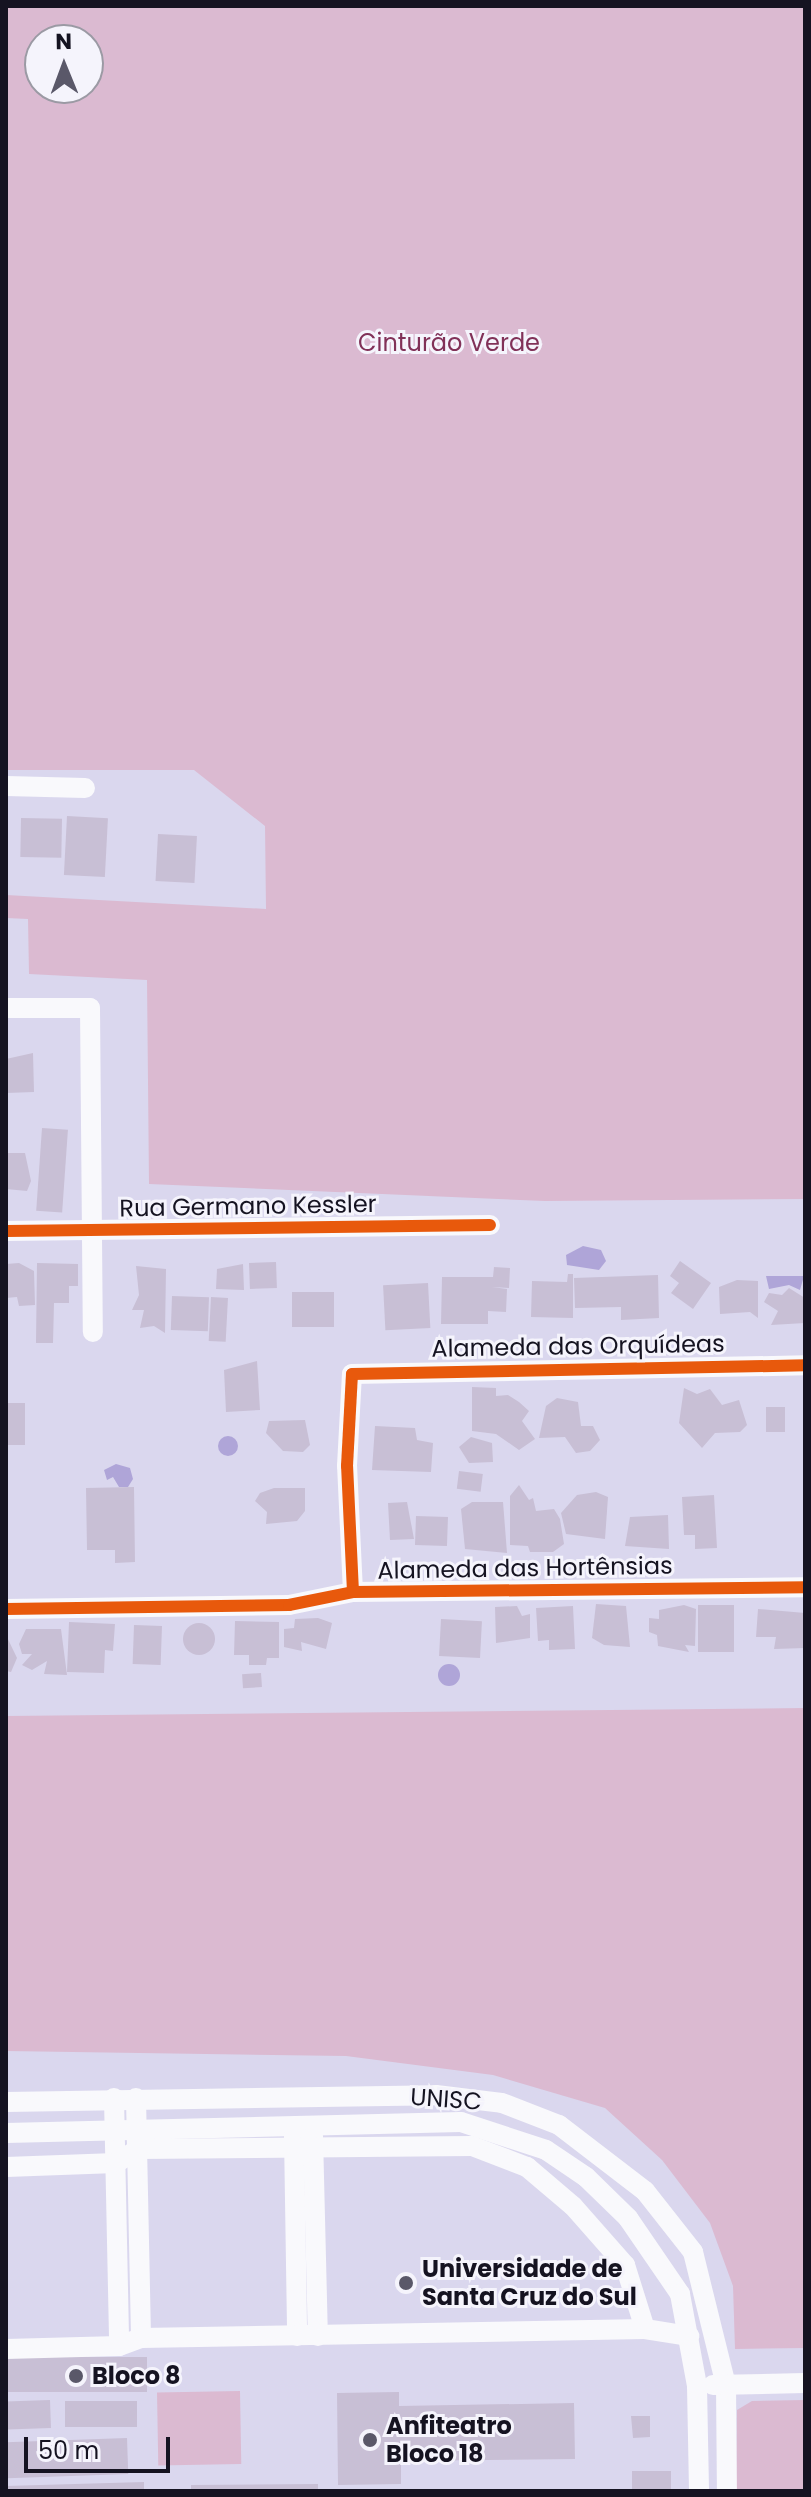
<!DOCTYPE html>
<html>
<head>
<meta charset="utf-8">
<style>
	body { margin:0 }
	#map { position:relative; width:811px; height:2497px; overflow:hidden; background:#dad7ee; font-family:Poppins,sans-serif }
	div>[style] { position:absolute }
	.green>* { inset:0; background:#dbbad1; transform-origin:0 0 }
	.water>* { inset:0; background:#afa5d8 }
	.round { border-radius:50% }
	.building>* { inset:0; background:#c8bfd5; transform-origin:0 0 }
	.minor>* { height:20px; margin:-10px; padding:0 10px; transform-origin:10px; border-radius:10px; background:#f9f9fc }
	.cycleway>* { height:12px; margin:-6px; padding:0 6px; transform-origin:6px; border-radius:6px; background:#e8590c }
	.dots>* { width:22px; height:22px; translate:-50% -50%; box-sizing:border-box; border:4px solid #f5f4fc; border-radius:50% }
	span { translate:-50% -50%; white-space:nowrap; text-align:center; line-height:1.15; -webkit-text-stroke:6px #f5f4fc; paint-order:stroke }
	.park-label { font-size:24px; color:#813158 }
	.street-label { font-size:24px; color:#151321 }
	.poi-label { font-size:24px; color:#151321; font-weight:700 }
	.left { translate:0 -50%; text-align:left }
	.frame { position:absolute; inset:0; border:8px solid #151321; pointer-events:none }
	.north { position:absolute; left:24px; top:24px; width:80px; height:80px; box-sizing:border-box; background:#f5f4fc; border:2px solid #9b9aa4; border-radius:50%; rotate:359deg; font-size:22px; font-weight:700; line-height:32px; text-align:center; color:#151321 }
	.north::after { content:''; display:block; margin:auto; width:28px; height:36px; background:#5a5869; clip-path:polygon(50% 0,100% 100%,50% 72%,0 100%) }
	.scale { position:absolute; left:24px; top:2437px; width:146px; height:36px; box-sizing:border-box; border:4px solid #151321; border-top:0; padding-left:10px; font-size:24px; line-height:28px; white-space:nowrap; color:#151321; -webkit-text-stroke:6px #f5f4fc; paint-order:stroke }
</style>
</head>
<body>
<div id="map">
	<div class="green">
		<div style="clip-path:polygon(evenodd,6px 6px,805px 6px,805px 1199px,545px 1201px,149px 1184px,147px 980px,29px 974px,28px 919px,6px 918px,6px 895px,266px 909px,265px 826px,194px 770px,6px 770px,6px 6px,40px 40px,88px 40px,88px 88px,40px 88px,40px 40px)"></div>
		<div style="clip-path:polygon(805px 1708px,805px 2348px,735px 2349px,733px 2286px,710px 2223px,662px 2160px,605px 2108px,493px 2075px,346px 2056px,6px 2051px,6px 1716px)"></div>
		<div style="left:240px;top:2391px;width:73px;height:83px;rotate:89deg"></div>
		<div style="clip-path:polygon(805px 2400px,805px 2491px,736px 2491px,737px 2410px,752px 2401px)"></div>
	</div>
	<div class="water">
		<div style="clip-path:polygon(583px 1246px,601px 1250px,606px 1261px,599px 1270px,567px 1265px,566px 1255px)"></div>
		<div style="clip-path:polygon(766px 1276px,804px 1276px,800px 1290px,789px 1285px,769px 1289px)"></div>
		<div class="round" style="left:218px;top:1436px;width:20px;height:20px"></div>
		<div style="clip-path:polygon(116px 1464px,130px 1468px,133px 1479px,128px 1487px,119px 1487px,113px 1477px,107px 1480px,104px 1470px)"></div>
		<div class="round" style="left:438px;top:1664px;width:22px;height:22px"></div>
	</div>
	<div class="building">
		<div style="left:67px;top:816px;width:41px;height:59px;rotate:3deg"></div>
		<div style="left:21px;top:818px;width:41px;height:39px;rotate:1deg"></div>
		<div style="left:158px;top:834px;width:39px;height:47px;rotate:3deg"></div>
		<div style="clip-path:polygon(33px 1053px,34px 1092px,6px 1093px,6px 1059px)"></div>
		<div style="left:42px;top:1128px;width:26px;height:83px;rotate:4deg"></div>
		<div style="clip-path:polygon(6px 1153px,25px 1153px,31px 1181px,27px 1191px,6px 1189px)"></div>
		<div style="clip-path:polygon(680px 1261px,711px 1283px,693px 1309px,671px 1293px,679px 1283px,670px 1276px)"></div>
		<div style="left:276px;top:1262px;width:26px;height:27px;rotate:88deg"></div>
		<div style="clip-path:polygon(19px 1263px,34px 1271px,35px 1305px,19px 1306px,17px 1297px,6px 1298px,6px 1264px)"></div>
		<div style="clip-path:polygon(37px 1263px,78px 1264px,78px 1286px,69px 1286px,69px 1303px,54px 1303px,53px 1343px,36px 1343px)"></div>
		<div style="clip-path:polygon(243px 1264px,244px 1290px,216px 1289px,217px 1269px)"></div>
		<div style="clip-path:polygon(136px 1266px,166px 1269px,165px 1333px,154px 1326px,140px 1328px,144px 1310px,132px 1310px,139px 1295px)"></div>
		<div style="clip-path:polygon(494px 1267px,510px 1268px,509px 1288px,492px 1287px,507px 1289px,506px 1312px,488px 1311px,488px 1324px,441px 1324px,442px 1277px,493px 1277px)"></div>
		<div style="clip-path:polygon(568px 1274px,573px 1274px,573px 1318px,531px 1317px,532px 1281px,567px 1282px)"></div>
		<div style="clip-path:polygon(658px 1275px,659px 1318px,621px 1320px,621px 1307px,575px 1308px,574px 1278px)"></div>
		<div style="clip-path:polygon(737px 1280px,758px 1281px,758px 1318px,750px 1312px,720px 1314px,719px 1287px)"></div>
		<div style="left:428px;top:1283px;width:45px;height:45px;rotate:87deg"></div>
		<div style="clip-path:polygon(789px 1288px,805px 1298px,805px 1323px,771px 1325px,778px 1311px,764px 1302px,769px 1293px,782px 1295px)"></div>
		<div style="left:292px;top:1292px;width:42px;height:35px"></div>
		<div style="left:172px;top:1296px;width:37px;height:34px;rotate:2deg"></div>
		<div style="left:211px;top:1297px;width:17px;height:44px;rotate:3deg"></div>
		<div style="clip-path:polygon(257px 1361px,260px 1410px,226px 1412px,224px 1370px)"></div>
		<div style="clip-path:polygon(472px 1387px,496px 1388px,496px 1396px,508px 1395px,519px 1402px,529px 1411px,522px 1421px,535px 1439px,519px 1450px,496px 1434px,472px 1431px)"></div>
		<div style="clip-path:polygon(684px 1388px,697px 1394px,710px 1389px,722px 1405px,739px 1400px,747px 1425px,740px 1432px,715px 1433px,702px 1448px,679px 1423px)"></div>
		<div style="clip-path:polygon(557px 1398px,578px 1402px,581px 1426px,593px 1426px,600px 1440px,590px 1451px,576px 1453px,565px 1437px,539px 1438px,546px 1406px)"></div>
		<div style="left:6px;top:1403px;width:19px;height:42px"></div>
		<div style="left:766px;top:1407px;width:19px;height:25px"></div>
		<div style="clip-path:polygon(305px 1420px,310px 1445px,303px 1452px,283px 1451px,266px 1433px,269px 1421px)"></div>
		<div style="clip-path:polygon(375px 1426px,415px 1428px,417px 1440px,433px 1443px,431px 1472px,372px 1470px)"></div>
		<div style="clip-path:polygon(471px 1437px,492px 1443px,493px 1462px,469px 1463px,459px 1447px)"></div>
		<div style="left:459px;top:1471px;width:24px;height:18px;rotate:7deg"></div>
		<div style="clip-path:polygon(519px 1485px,529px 1500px,533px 1498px,536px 1511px,554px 1509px,560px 1519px,564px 1544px,553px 1552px,530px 1552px,528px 1546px,510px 1545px,510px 1496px)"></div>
		<div style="clip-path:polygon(134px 1487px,135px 1562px,115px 1563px,115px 1550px,87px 1550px,86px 1488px)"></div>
		<div style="clip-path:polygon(274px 1488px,305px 1488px,305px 1511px,297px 1521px,266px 1524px,267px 1512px,255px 1501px,260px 1493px)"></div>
		<div style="clip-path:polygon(596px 1492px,608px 1497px,605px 1539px,566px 1534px,561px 1513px,577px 1495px)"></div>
		<div style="clip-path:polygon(714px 1495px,717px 1548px,695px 1549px,695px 1535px,684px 1535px,682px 1497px)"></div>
		<div style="clip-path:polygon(407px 1502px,414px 1539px,390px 1540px,388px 1503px)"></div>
		<div style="clip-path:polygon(472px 1502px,503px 1502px,507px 1553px,465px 1549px,461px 1509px)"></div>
		<div style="clip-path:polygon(668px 1515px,669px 1549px,625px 1546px,630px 1517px)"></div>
		<div style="left:416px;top:1516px;width:32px;height:29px;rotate:2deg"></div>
		<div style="clip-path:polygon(596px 1604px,626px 1606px,630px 1647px,604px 1645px,592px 1638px)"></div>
		<div style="clip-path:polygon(684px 1605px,696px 1609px,695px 1646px,685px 1645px,689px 1652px,658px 1646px,657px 1635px,649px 1632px,649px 1618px,659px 1619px,659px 1610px)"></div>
		<div style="left:698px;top:1605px;width:36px;height:47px"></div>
		<div style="clip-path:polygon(517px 1606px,522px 1616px,530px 1614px,530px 1638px,496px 1643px,495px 1607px)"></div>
		<div style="clip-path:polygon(573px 1606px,575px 1649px,549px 1650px,549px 1640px,538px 1641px,536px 1608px)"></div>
		<div style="clip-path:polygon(758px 1609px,805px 1613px,805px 1648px,774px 1649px,776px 1637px,756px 1637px)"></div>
		<div style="clip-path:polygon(318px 1618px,332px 1623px,326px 1649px,301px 1642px,302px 1651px,284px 1647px,284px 1629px,294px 1628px,295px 1619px)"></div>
		<div style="left:441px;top:1619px;width:41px;height:37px;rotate:3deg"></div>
		<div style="clip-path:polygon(235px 1621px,279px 1622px,279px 1658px,267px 1658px,266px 1665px,249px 1665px,249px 1655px,234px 1655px)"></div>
		<div style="clip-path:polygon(69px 1622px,115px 1624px,113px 1651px,105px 1650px,104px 1673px,67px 1672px)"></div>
		<div class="round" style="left:183px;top:1623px;width:32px;height:32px"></div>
		<div style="left:134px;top:1625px;width:28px;height:39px;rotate:2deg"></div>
		<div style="clip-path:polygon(26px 1629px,61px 1629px,67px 1675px,44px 1674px,47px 1661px,32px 1670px,22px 1665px,32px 1654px,22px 1654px,19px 1644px)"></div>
		<div style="clip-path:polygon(6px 1635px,17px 1658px,11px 1672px,6px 1671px)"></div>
		<div style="left:261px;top:1673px;width:14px;height:19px;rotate:86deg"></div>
		<div style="left:147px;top:2357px;width:35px;height:141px;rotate:90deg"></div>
		<div style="clip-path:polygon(399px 2392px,399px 2406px,574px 2403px,575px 2459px,401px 2461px,401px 2484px,338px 2485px,337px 2393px)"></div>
		<div style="left:50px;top:2400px;width:28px;height:44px;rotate:88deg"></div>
		<div style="left:137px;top:2401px;width:26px;height:72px;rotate:90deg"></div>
		<div style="clip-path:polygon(631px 2416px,650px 2416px,650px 2437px,633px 2438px)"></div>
		<div style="left:127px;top:2438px;width:36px;height:121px;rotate:88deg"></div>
		<div style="left:632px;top:2471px;width:39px;height:20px"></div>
		<div style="clip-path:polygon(144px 2482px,144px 2491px,6px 2491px,6px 2486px)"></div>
		<div style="clip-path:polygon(318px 2484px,318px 2491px,191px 2491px,191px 2485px)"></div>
	</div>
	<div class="minor">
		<div style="left:6px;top:786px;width:79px;rotate:1.5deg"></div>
		<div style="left:6px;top:1008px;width:84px"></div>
		<div style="left:90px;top:1008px;width:324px;rotate:89.5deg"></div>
		<div style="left:6px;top:1231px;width:484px;rotate:-0.7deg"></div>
		<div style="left:353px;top:1592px;width:126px;rotate:-92.7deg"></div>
		<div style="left:347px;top:1466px;width:92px;rotate:-86.9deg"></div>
		<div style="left:352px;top:1374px;width:453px;rotate:-1.1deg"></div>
		<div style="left:6px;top:1609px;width:283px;rotate:-0.8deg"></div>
		<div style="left:289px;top:1605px;width:65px;rotate:-11.5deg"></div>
		<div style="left:353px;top:1592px;width:452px;rotate:-0.6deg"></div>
		<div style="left:114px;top:2098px;width:248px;rotate:88.8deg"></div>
		<div style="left:136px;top:2098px;width:240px;rotate:88.8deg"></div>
		<div style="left:6px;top:2102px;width:430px;rotate:-0.9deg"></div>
		<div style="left:436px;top:2095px;width:66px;rotate:6.9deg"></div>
		<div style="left:502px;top:2103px;width:61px;rotate:21.1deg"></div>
		<div style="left:559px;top:2125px;width:108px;rotate:37.5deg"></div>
		<div style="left:645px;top:2191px;width:78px;rotate:51.8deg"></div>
		<div style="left:693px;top:2252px;width:137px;rotate:76.1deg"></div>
		<div style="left:726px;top:2385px;width:106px;rotate:89.5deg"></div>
		<div style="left:6px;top:2133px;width:455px;rotate:-1.4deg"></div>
		<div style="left:461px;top:2122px;width:89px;rotate:18.2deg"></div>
		<div style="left:546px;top:2150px;width:48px;rotate:34deg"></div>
		<div style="left:586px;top:2177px;width:59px;rotate:44.3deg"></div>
		<div style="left:628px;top:2218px;width:92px;rotate:55.6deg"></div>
		<div style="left:680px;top:2294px;width:94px;rotate:79.5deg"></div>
		<div style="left:697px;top:2386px;width:105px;rotate:88.9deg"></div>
		<div style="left:294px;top:2136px;width:200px;rotate:89.1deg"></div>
		<div style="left:313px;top:2136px;width:200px;rotate:88.6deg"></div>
		<div style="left:6px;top:2167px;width:110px;rotate:-2.1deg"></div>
		<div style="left:116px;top:2163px;width:26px;rotate:-32deg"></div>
		<div style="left:138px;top:2149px;width:334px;rotate:-0.5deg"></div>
		<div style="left:472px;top:2146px;width:59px;rotate:20.9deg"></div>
		<div style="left:527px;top:2167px;width:60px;rotate:40.3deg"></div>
		<div style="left:573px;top:2206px;width:79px;rotate:48.6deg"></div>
		<div style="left:625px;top:2265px;width:67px;rotate:72.6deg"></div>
		<div style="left:6px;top:2349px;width:113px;rotate:-1.5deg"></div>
		<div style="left:119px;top:2346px;width:23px;rotate:-20deg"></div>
		<div style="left:141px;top:2338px;width:504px;rotate:-1.02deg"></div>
		<div style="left:645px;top:2329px;width:45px;rotate:9deg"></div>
		<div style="left:713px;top:2385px;width:92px;rotate:-1.2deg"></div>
	</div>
	<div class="cycleway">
		<div style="left:6px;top:1231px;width:484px;rotate:-0.7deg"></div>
		<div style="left:353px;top:1592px;width:126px;rotate:-92.7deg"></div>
		<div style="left:347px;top:1466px;width:92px;rotate:-86.9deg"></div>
		<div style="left:352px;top:1374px;width:453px;rotate:-1.1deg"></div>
		<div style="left:6px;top:1609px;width:283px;rotate:-0.8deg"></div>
		<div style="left:289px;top:1605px;width:65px;rotate:-11.5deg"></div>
		<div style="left:353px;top:1592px;width:452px;rotate:-0.6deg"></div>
	</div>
	<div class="dots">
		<div style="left:406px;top:2283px;background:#5a5869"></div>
		<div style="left:76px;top:2376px;background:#5a5869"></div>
		<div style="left:370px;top:2440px;background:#5a5869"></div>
	</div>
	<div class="park-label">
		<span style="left:449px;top:343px">Cinturão Verde</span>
	</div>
	<div class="street-label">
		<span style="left:248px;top:1206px;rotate:-1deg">Rua Germano Kessler</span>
		<span style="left:578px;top:1346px;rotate:-1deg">Alameda das Orquídeas</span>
		<span style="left:525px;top:1568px;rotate:-1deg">Alameda das Hortênsias</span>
		<span style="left:446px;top:2099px;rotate:4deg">UNISC</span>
	</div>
	<div class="poi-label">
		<span class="left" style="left:422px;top:2283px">Universidade de<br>Santa Cruz do Sul</span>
		<span class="left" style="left:92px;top:2376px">Bloco 8</span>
		<span class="left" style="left:386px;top:2440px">Anfiteatro<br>Bloco 18</span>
	</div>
	<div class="frame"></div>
	<div class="north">N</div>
	<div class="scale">50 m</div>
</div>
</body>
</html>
